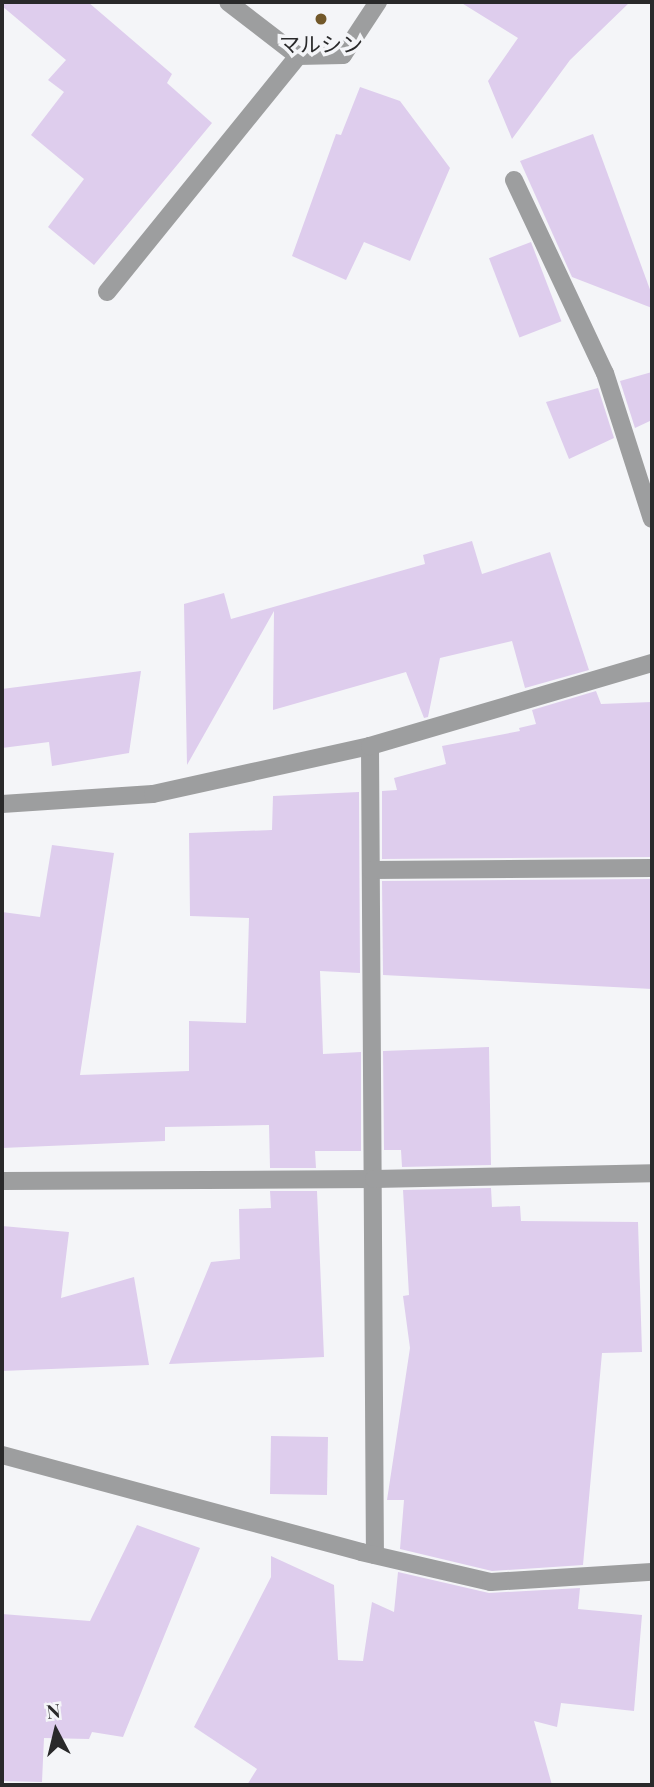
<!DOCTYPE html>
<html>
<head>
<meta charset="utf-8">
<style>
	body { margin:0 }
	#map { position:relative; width:654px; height:1787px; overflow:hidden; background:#f4f5f8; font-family:"Playfair Display","Noto Sans JP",serif }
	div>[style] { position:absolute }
	.building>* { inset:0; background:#decded; transform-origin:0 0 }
	.lane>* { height:18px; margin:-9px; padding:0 9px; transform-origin:9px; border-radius:9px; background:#9d9e9f }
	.street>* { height:18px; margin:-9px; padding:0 9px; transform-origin:9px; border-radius:9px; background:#9d9e9f }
	.dots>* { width:19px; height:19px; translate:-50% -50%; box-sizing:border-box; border:4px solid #f4f5f8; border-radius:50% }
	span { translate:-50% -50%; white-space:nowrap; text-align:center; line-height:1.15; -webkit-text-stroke:7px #f4f5f8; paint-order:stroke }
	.poi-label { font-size:21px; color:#29292a }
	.frame { position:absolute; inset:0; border:4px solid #29292a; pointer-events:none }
	.north { position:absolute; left:21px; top:1696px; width:70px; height:70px; -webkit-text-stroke:5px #f4f5f8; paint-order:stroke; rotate:353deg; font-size:19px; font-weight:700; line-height:28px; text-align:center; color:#29292a }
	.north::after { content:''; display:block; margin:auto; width:24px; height:32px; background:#29292a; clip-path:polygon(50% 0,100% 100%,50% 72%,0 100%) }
</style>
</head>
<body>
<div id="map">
	<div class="building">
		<div style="clip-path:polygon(2px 2px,88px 2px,172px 74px,167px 83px,212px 123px,94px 265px,48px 227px,84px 179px,31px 135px,64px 92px,48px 80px,66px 60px,2px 6px)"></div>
		<div style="clip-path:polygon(460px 2px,630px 2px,570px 60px,512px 139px,488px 81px,518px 38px)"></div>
		<div style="clip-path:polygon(360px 87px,400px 101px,450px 168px,410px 261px,364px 242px,346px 280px,292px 256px,336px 134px,341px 135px)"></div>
		<div style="clip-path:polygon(593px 134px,652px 295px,652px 308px,572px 277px,520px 161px)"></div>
		<div style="left:531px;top:242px;width:85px;height:45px;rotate:69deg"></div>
		<div style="clip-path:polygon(652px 372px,652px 420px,635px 428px,620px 381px)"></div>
		<div style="clip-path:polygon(598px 388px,614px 438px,569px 459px,546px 402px)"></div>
		<div style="clip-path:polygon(472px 541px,482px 574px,550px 552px,589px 670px,525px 688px,512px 641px,440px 658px,428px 717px,424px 718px,406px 672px,273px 710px,274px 611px,187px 765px,184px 604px,224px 593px,231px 619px,425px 564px,423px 555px)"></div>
		<div style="clip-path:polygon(141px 671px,129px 753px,52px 766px,49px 742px,2px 748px,2px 689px)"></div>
		<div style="clip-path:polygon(596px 691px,601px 704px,652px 702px,652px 857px,382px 859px,382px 791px,397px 790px,394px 778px,446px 764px,442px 746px,520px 731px,519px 728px,536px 724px,532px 710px)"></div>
		<div style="clip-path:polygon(359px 792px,360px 973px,320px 971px,323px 1054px,361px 1052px,361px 1151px,315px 1151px,316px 1168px,270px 1168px,269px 1125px,165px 1127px,165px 1141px,2px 1148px,2px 912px,40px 917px,52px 845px,114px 853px,80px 1075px,189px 1071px,189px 1021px,246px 1023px,249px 918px,190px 916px,189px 833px,272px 830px,273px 796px)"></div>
		<div style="clip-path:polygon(652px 879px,652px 989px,383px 975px,382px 881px)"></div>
		<div style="clip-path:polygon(489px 1047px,491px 1165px,402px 1167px,401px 1150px,384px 1150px,383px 1051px)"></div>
		<div style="clip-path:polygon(491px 1188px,492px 1207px,520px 1206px,521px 1221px,638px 1222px,642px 1352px,602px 1353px,583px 1565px,492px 1571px,400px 1549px,404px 1500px,387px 1500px,410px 1348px,403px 1296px,409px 1295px,403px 1190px)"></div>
		<div style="clip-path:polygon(270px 1191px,317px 1191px,324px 1357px,169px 1364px,211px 1262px,240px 1259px,239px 1209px,271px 1208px)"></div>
		<div style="clip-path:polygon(2px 1226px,69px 1232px,61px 1298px,134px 1277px,149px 1365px,2px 1371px)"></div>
		<div style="left:271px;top:1436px;width:57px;height:58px;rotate:1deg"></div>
		<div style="clip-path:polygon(137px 1525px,200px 1548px,123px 1737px,92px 1732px,89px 1739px,44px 1738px,42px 1782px,2px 1781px,2px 1614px,90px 1621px)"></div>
		<div style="clip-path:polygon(271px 1556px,334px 1585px,338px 1660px,363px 1661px,372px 1602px,394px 1612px,398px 1572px,489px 1593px,580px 1588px,578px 1609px,642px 1615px,634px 1711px,561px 1703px,557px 1727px,534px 1721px,552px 1785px,247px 1785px,257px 1769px,194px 1727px,271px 1577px)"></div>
	</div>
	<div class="lane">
		<div style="left:298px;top:56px;width:45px;rotate:-1.3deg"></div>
		<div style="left:343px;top:55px;width:64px;rotate:-56.6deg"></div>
		<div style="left:107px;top:292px;width:304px;rotate:-51deg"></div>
		<div style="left:298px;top:56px;width:88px;rotate:-142.4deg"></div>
	</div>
	<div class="street">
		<div style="left:514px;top:180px;width:213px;rotate:64.8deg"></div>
		<div style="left:605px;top:373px;width:153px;rotate:72.2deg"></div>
		<div style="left:370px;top:746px;width:809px;rotate:89.65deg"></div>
		<div style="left:2px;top:804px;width:151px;rotate:-3.8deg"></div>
		<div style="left:153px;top:794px;width:222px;rotate:-12.5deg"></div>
		<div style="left:370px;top:746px;width:294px;rotate:-16.4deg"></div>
		<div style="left:371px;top:870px;width:281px;rotate:-0.4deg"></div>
		<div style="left:2px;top:1181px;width:372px;rotate:-0.3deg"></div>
		<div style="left:374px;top:1179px;width:278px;rotate:-1.2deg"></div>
		<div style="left:2px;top:1455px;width:372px;rotate:15.1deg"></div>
		<div style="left:361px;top:1552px;width:133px;rotate:13deg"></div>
		<div style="left:491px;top:1582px;width:161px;rotate:-3.6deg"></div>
	</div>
	<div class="dots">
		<div style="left:321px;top:19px;background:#72582a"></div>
	</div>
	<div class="poi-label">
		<span style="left:321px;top:43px">マルシン</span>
	</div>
	<div class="frame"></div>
	<div class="north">N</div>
</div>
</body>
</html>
